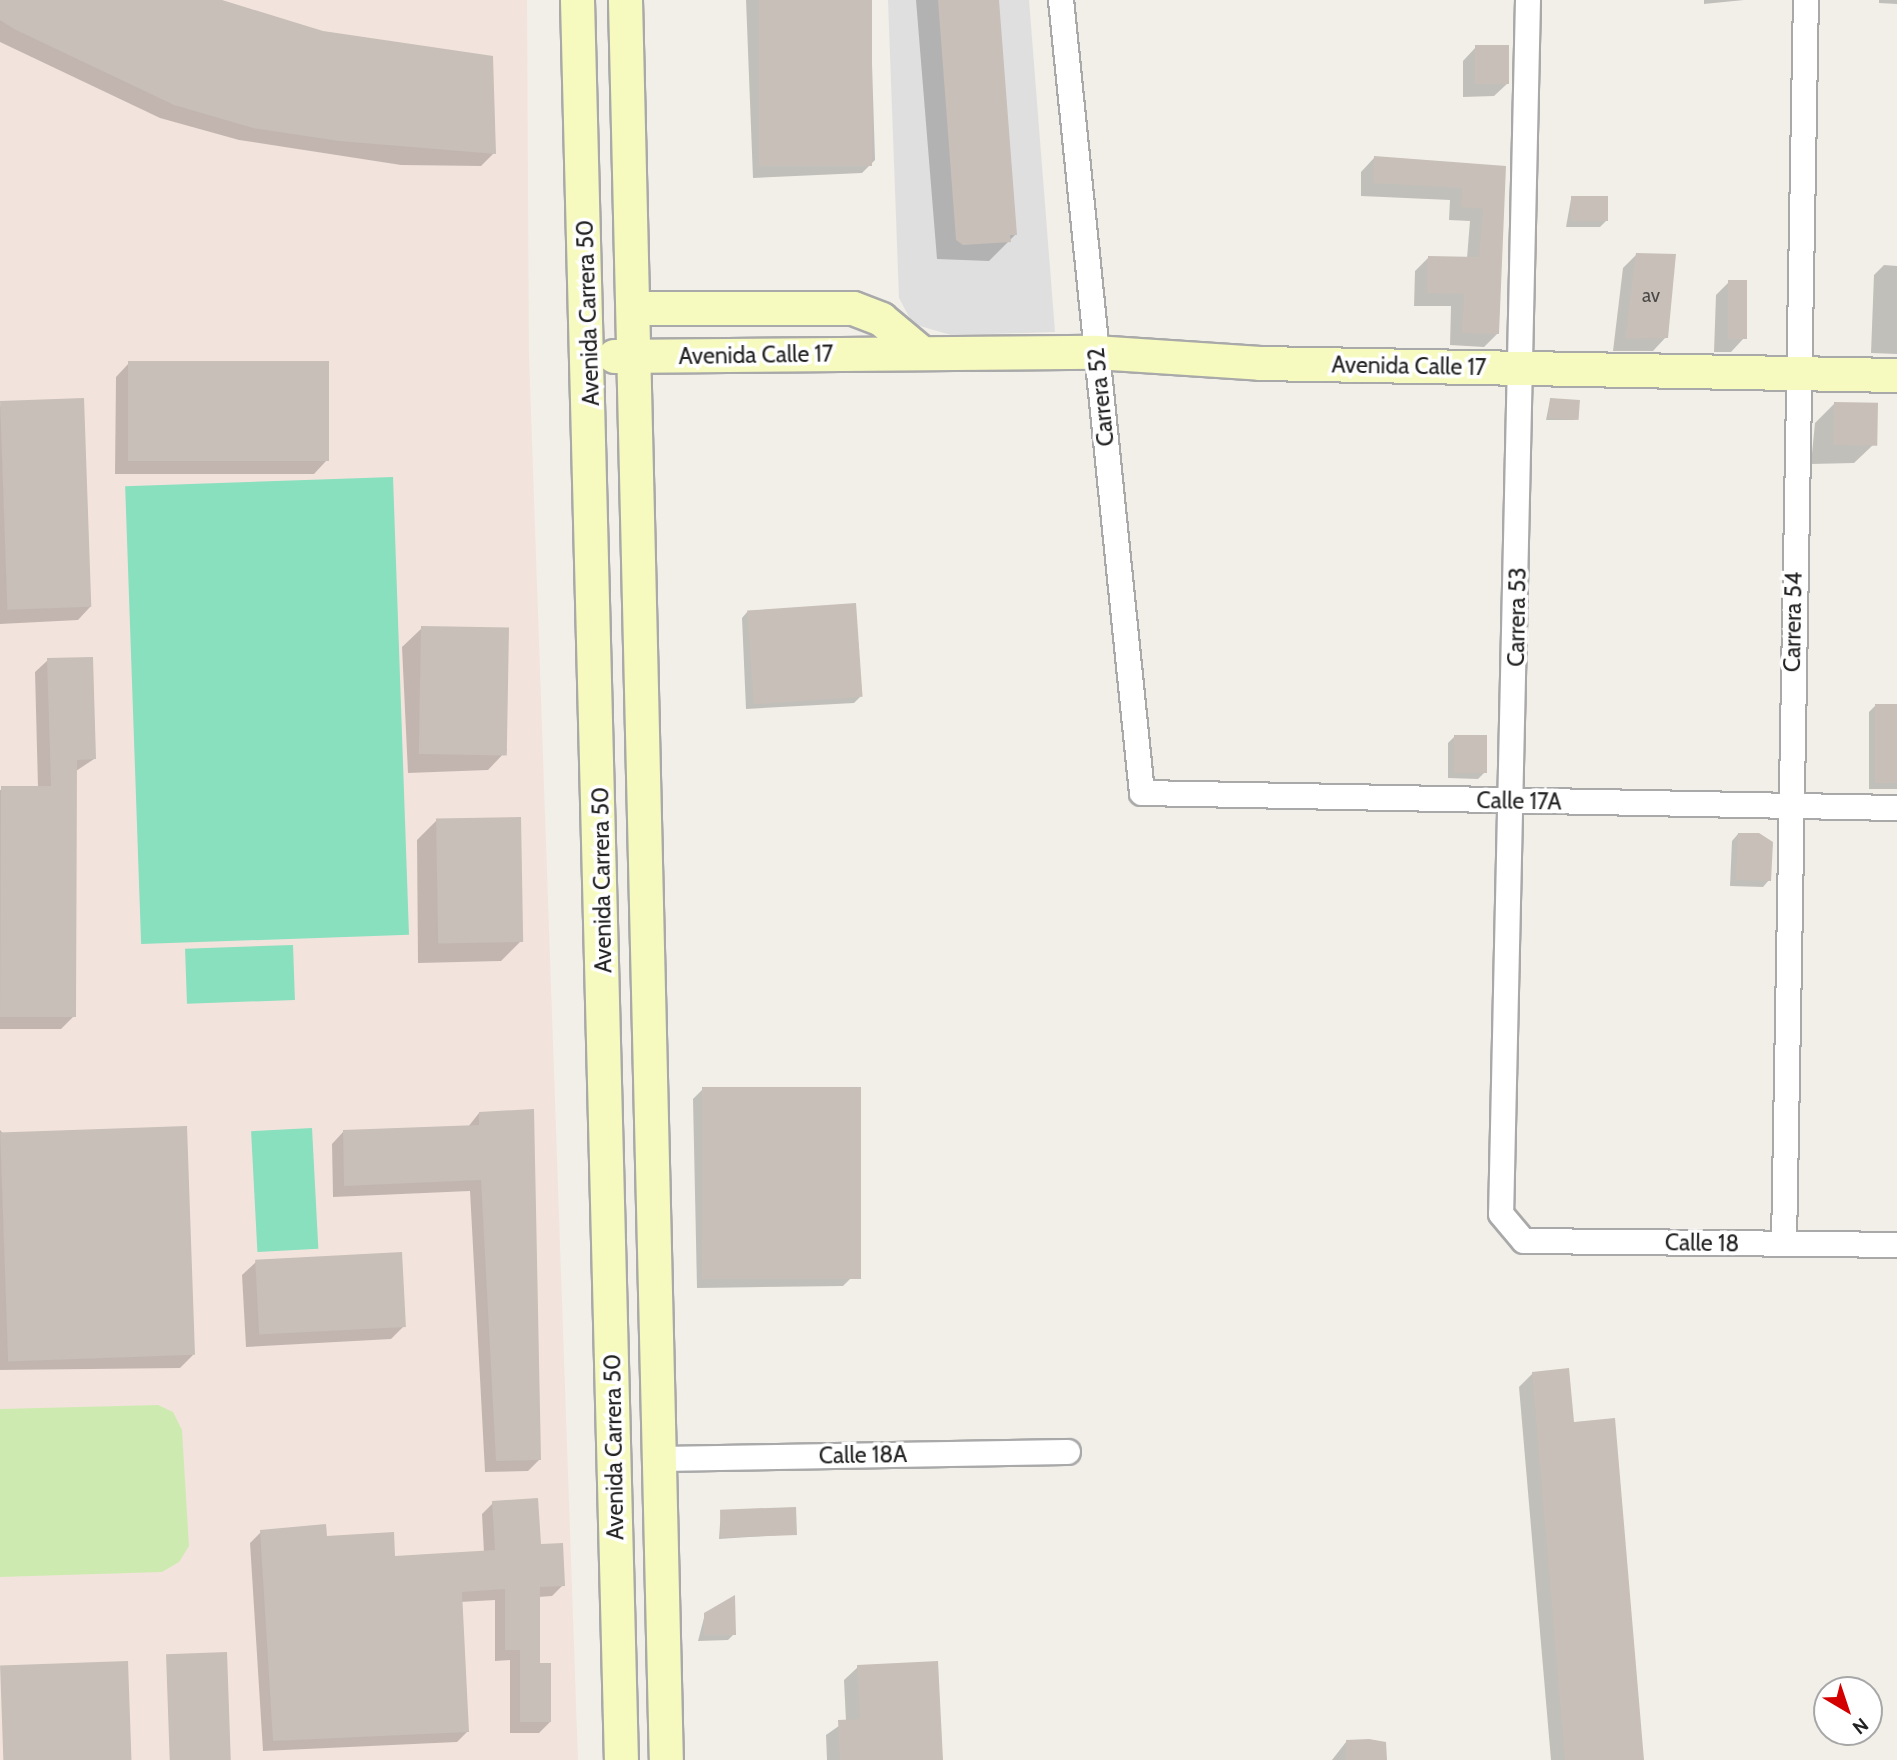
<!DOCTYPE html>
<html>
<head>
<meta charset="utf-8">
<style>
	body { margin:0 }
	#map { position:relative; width:1897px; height:1760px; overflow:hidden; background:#f2efe9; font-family:Cabin,sans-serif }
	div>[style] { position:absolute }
	.residential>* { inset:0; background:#e0dfdf }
	.military>* { inset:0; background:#f3e3dd }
	.grass>* { inset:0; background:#cdebb0 }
	.pitch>* { inset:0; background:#88e0be; transform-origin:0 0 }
	.shadow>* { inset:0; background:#0003 }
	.building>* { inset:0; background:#c7bfb8; transform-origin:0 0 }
	.roads { filter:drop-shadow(2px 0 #a9a9a9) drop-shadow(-2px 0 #a9a9a9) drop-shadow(0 2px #a9a9a9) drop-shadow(0 -2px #a9a9a9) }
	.street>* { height:24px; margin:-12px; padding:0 12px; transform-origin:12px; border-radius:12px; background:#fff }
	.secondary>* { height:33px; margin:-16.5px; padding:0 16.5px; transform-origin:16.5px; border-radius:16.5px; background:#f7fabf }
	span { translate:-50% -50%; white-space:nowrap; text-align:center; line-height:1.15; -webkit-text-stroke:7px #fff; paint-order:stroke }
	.number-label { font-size:19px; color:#4b4948 }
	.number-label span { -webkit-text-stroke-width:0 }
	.street-label { font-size:23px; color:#222 }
	.north { position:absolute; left:1813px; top:1676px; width:70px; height:70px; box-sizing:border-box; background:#fff; border:2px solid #a7a7a7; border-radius:50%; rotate:141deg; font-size:19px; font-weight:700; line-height:28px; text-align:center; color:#222 }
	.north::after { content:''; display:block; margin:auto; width:24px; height:32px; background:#d40000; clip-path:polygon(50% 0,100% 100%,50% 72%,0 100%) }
</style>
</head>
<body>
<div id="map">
	<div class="residential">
		<div style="clip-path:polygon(888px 0,1029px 0,1055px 332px,951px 335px,913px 324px,899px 298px)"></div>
	</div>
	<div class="military">
		<div style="clip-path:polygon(0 0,527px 0,529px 355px,578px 1760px,0 1760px)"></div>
	</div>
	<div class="grass">
		<div style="clip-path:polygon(158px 1405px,173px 1412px,182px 1430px,189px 1546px,179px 1562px,162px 1572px,0 1577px,0 1409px)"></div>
	</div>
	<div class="pitch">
		<div style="left:393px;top:477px;width:458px;height:268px;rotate:88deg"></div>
		<div style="left:293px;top:945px;width:55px;height:108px;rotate:88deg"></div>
		<div style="left:312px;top:1128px;width:121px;height:61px;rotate:87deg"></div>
	</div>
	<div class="shadow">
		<div style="clip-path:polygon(0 0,216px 0,494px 153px,481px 166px,401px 165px,239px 140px,160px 118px,0 42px)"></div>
		<div style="clip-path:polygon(746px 0,870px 0,875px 160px,862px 173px,753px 178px)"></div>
		<div style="clip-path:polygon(916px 0,998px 0,1016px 234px,989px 261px,937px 259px)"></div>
		<div style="clip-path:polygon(1704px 0,1744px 0,1704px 4px)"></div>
		<div style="clip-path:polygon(1879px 0,1897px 0,1897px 4px,1879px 3px)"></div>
		<div style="clip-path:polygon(1476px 47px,1508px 83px,1494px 96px,1463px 97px,1463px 61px)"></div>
		<div style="clip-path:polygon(1374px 158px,1504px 167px,1497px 334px,1484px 347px,1450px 345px,1451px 306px,1414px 306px,1415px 271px,1428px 258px,1467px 258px,1470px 221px,1449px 220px,1450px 200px,1361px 196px,1361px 172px)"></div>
		<div style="clip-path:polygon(1571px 199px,1607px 220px,1600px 227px,1566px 227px)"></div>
		<div style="clip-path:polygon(1636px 255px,1666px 337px,1653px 351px,1613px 351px,1623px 268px)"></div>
		<div style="clip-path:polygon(1884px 265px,1897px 266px,1897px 354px,1871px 353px,1874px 275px)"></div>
		<div style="clip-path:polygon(1729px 282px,1744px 338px,1731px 352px,1714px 352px,1716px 295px)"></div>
		<div style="clip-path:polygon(129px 363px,327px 460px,314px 474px,115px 474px,116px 377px)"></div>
		<div style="clip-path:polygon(1550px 400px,1576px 420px,1546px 420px)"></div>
		<div style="clip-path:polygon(1835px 403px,1874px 444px,1854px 463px,1811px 464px,1815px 423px)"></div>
		<div style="clip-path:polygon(0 405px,91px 606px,78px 620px,0 624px)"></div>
		<div style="clip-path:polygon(748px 611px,860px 697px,854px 703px,746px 709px,742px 618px)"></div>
		<div style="clip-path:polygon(422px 628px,507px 750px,488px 770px,408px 773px,402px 647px)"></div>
		<div style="clip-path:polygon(48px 660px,94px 759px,76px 771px,74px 1016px,61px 1029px,0 1029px,0 790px,38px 788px,35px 672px)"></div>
		<div style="clip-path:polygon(1875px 706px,1897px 706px,1897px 789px,1869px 789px,1869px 712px)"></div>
		<div style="clip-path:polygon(1455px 736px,1484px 773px,1478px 779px,1448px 778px,1448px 743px)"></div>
		<div style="clip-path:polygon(437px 820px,521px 941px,501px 961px,418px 963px,417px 840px)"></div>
		<div style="clip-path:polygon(1738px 834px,1769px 880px,1763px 887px,1730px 886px,1732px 841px)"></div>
		<div style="clip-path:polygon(703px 1089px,853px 1276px,843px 1286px,697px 1288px,693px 1099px)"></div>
		<div style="clip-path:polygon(479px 1113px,540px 1459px,528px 1471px,485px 1472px,470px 1191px,333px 1197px,332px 1144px,343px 1132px,468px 1127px)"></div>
		<div style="clip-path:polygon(0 1130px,193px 1355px,180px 1368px,0 1370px)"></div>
		<div style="clip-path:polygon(256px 1262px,404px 1326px,391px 1339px,246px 1347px,242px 1275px)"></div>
		<div style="clip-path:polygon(1533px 1373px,1572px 1424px,1642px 1760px,1551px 1760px,1519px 1387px)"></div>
		<div style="clip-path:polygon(493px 1503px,539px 1546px,563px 1585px,552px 1596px,538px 1597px,538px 1664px,550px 1722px,539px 1733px,510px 1733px,510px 1660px,495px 1661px,495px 1600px,460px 1602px,468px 1731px,457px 1742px,263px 1751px,250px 1543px,261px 1532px,326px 1538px,394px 1558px,484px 1553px,482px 1514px)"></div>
		<div style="clip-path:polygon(721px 1510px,795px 1534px,719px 1539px)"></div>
		<div style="clip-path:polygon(705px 1614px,734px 1634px,728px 1640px,698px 1641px)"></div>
		<div style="clip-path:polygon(858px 1667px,941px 1760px,827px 1760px,826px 1735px,846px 1721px,844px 1680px)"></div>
		<div style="clip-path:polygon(1346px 1742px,1385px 1760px,1332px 1760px)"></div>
	</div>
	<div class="building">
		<div style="clip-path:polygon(0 0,222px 0,323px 31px,493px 56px,496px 154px,339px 141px,253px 128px,174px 105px,14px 29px,0 20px)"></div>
		<div style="left:759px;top:0;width:113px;height:166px"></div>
		<div style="clip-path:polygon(938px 0,999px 0,1017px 235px,1010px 235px,1011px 242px,963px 245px,956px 240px)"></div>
		<div style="left:1509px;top:45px;width:39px;height:34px;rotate:90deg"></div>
		<div style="clip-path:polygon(1374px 156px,1506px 166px,1499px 334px,1462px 333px,1464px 294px,1427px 293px,1428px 256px,1479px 257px,1483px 209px,1461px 207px,1462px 188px,1373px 183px)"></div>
		<div style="left:1608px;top:196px;width:25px;height:37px;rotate:90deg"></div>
		<div style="clip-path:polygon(1636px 253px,1676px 254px,1668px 338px,1625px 339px)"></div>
		<div style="left:1728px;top:280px;width:19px;height:59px"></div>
		<div style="left:329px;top:361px;width:100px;height:201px;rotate:90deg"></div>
		<div style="left:84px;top:398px;width:209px;height:84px;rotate:88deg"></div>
		<div style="left:1550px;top:398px;width:30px;height:20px;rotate:4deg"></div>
		<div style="left:1834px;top:402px;width:44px;height:43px;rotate:1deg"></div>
		<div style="left:856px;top:603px;width:94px;height:109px;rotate:86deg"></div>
		<div style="left:421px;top:626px;width:88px;height:128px;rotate:1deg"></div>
		<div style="clip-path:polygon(93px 657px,96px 759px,77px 760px,76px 1017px,0 1017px,1px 786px,51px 786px,47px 658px)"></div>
		<div style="left:1875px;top:704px;width:22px;height:79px"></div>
		<div style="left:1454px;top:735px;width:33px;height:38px"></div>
		<div style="left:521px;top:817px;width:125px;height:85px;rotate:89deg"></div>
		<div style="clip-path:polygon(1738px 833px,1759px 833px,1773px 842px,1771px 881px,1736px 880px)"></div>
		<div style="left:702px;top:1087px;width:159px;height:192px"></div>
		<div style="clip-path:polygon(534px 1109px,541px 1460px,496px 1461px,481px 1180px,344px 1186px,343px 1130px,479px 1125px,479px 1112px)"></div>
		<div style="left:187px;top:1126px;width:229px;height:187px;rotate:88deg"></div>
		<div style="left:402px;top:1252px;width:75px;height:147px;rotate:87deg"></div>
		<div style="clip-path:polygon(1569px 1368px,1574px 1422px,1615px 1418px,1644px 1760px,1565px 1760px,1532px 1372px)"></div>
		<div style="clip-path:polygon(538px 1498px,541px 1544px,563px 1543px,565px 1586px,540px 1587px,540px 1663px,551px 1663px,551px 1722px,520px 1722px,520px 1650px,505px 1650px,505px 1589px,462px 1592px,469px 1732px,273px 1741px,260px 1530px,326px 1524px,327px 1536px,394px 1532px,395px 1556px,495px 1550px,492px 1501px)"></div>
		<div style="left:796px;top:1507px;width:28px;height:76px;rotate:88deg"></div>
		<div style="clip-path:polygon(735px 1595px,736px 1635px,704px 1635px,704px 1613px)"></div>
		<div style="left:227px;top:1652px;width:108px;height:61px;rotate:88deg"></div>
		<div style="left:128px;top:1661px;width:99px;height:128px;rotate:88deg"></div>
		<div style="clip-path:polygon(938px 1661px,943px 1760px,840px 1760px,838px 1720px,860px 1719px,857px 1665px)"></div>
		<div style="clip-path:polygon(1369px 1739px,1386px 1742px,1387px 1760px,1346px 1760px,1346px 1740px)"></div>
	</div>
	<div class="roads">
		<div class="street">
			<div style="left:1061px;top:0;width:797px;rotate:84.17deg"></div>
			<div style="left:1142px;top:793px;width:755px;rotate:1.14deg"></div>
			<div style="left:1528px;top:0;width:1214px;rotate:91.27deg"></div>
			<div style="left:1501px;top:1214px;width:35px;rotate:50deg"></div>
			<div style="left:1524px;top:1241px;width:373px;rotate:0.6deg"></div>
			<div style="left:1784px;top:1244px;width:1244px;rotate:-88.99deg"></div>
			<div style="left:659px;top:1459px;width:409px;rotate:-1deg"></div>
		</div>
		<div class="secondary">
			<div style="left:577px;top:0;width:1761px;rotate:88.57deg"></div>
			<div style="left:625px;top:0;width:1760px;rotate:88.67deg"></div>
			<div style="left:634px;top:308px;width:219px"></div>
			<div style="left:853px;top:308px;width:30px;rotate:21deg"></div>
			<div style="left:881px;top:319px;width:53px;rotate:39.7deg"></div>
			<div style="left:614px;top:356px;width:482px;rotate:-0.5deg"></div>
			<div style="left:1096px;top:352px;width:164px;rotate:3.8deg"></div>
			<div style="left:1260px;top:363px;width:637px;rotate:1.08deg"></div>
		</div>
	</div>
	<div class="number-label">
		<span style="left:1651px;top:296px">av</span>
	</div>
	<div class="street-label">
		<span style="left:588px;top:313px;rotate:-92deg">Avenida Carrera 50</span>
		<span style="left:756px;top:355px;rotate:-1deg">Avenida Calle 17</span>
		<span style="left:1409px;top:366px;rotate:1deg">Avenida Calle 17</span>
		<span style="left:1101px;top:397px;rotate:-96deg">Carrera 52</span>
		<span style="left:1517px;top:617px;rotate:-89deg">Carrera 53</span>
		<span style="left:1793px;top:622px;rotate:-89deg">Carrera 54</span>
		<span style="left:1519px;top:801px;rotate:1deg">Calle 17A</span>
		<span style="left:602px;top:880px;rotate:-91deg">Avenida Carrera 50</span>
		<span style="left:1702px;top:1243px;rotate:1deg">Calle 18</span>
		<span style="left:614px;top:1447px;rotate:-91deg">Avenida Carrera 50</span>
		<span style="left:863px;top:1455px;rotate:-1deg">Calle 18A</span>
	</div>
	<div class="north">N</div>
</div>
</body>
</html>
